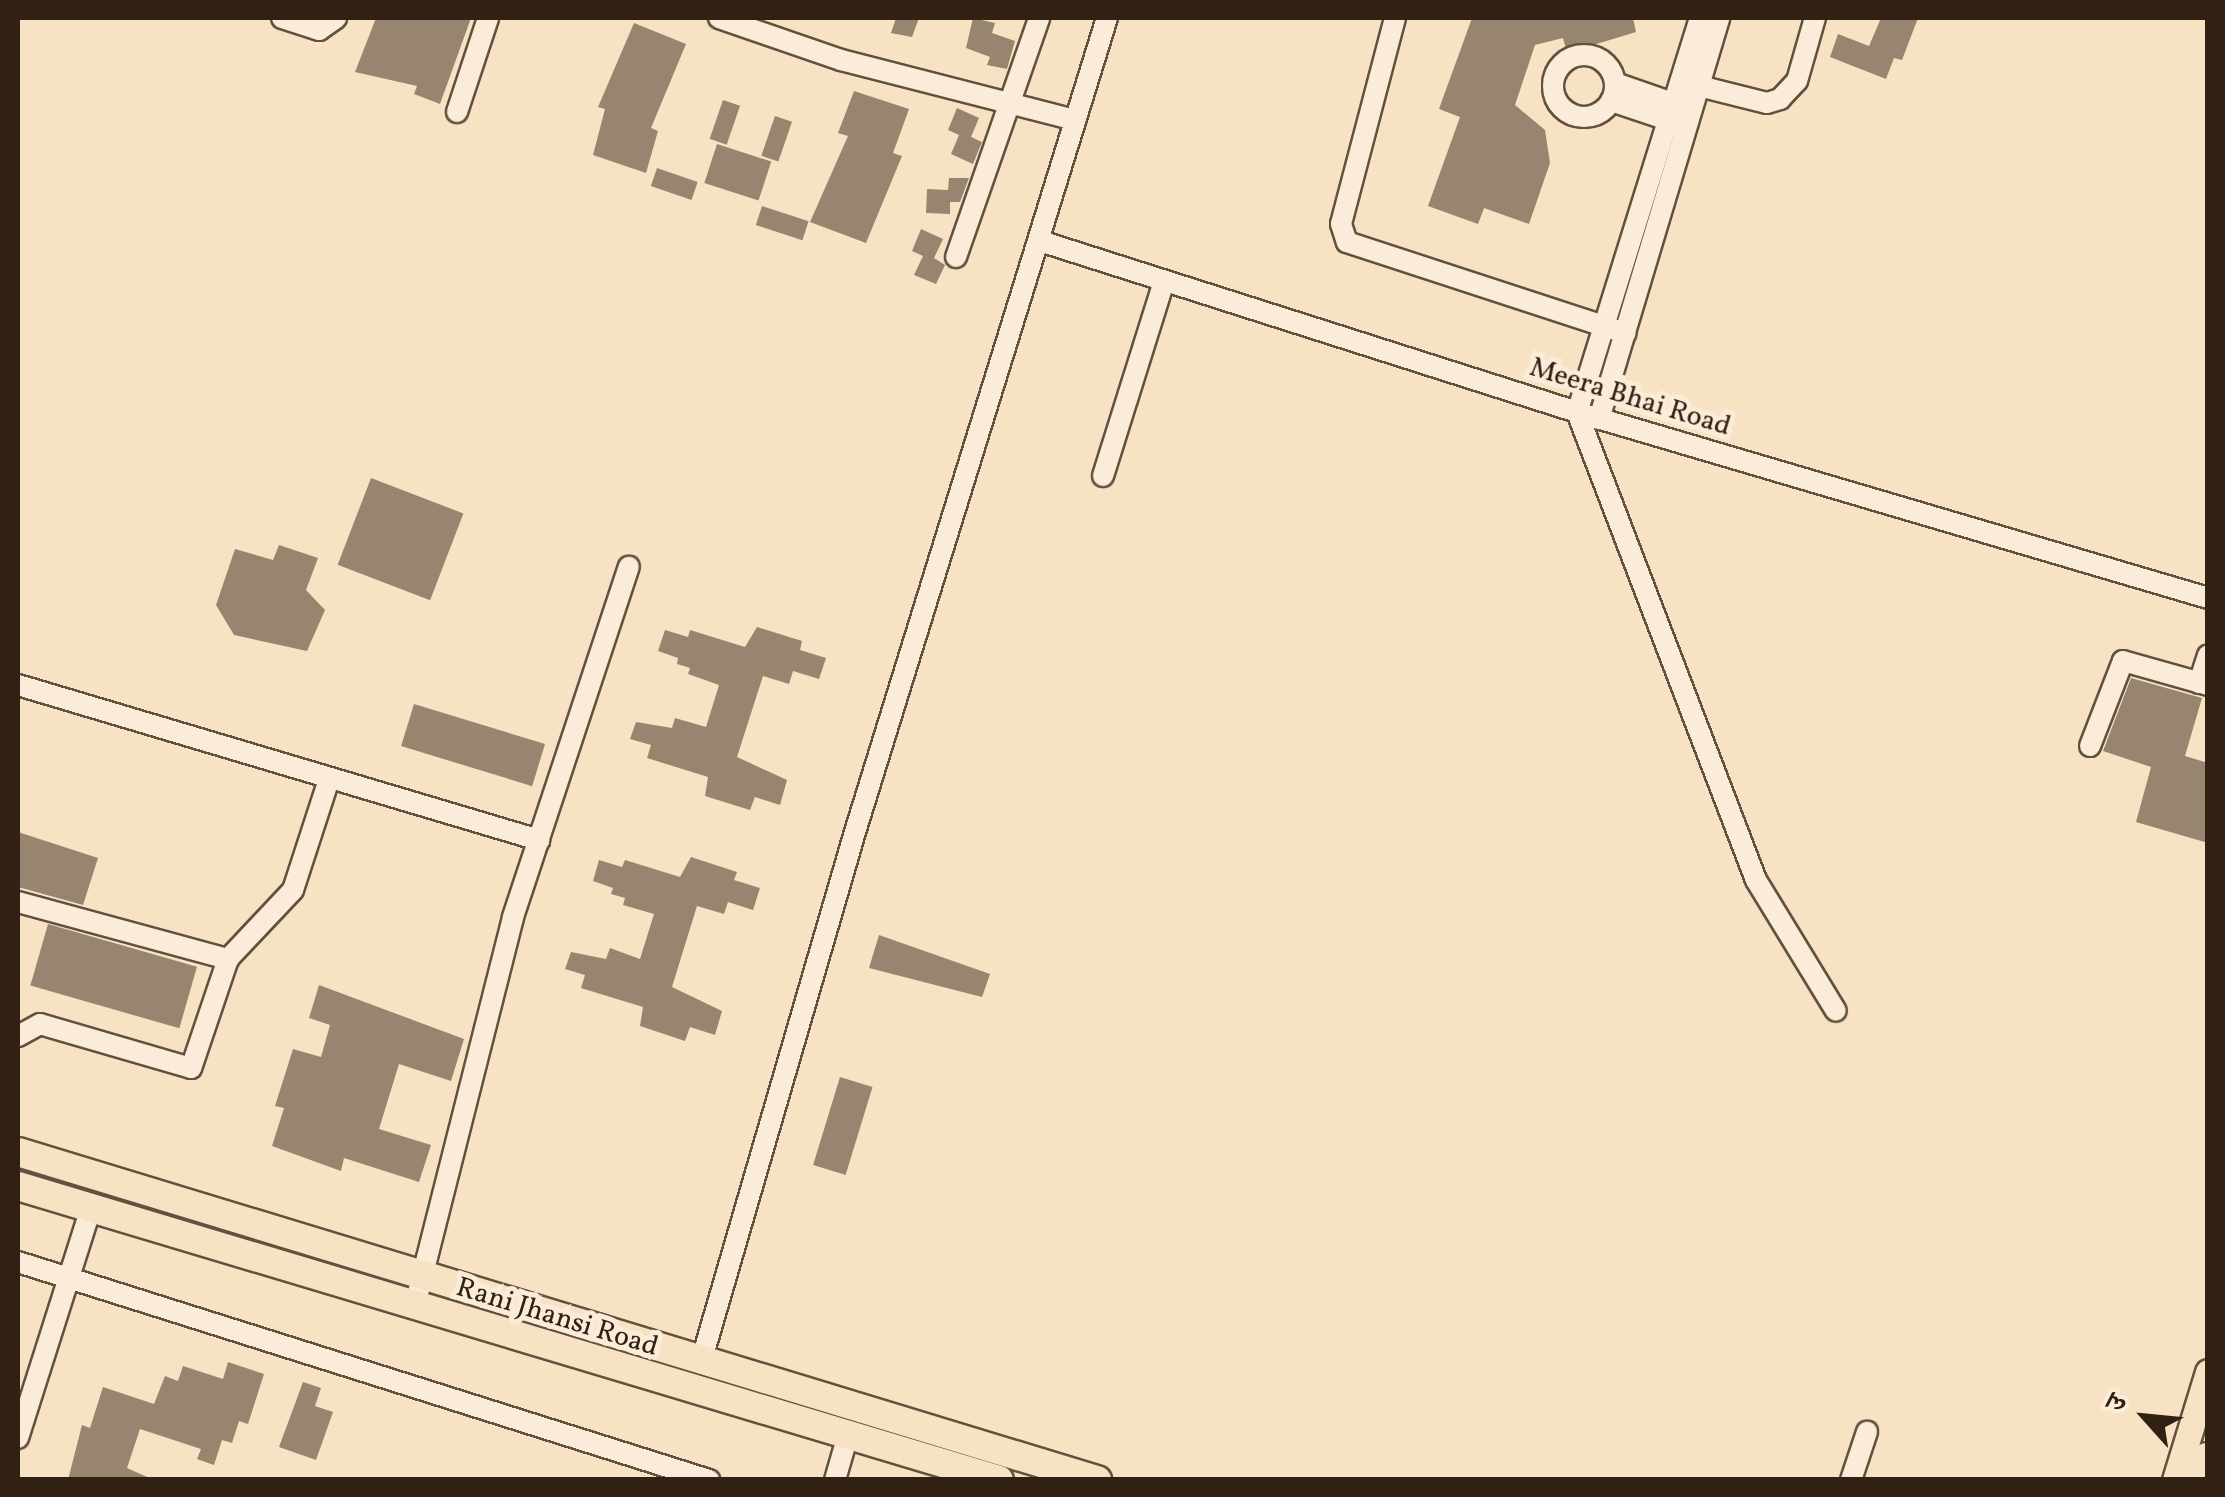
<!DOCTYPE html>
<html>
<head>
<meta charset="utf-8">
<style>
	body { margin:0 }
	#map { position:relative; width:2225px; height:1497px; overflow:hidden; background:#f7e2c4; font-family:Vollkorn,"Noto Serif Devanagari",serif }
	div>[style] { position:absolute }
	.building>* { inset:0; background:#98856f; transform-origin:0 0 }
	.roads { filter:drop-shadow(2px 0 #62513f) drop-shadow(-2px 0 #62513f) drop-shadow(0 2px #62513f) drop-shadow(0 -2px #62513f) }
	.minor>* { height:20px; margin:-10px; padding:0 10px; transform-origin:10px; border-radius:10px; background:#faecd9 }
	.minor>.ring { margin:-10px; padding:0; box-sizing:content-box; background:none; border:20px solid #faecd9; border-radius:50% }
	.major>* { height:25px; margin:-12.5px; padding:0 12.5px; transform-origin:12.5px; border-radius:12.5px; background:#f7e2c4 }
	.highway>* { height:28px; margin:-14px; padding:0 14px; transform-origin:14px; border-radius:14px; background:#f7e2c4 }
	span { translate:-50% -50%; white-space:nowrap; text-align:center; line-height:1.15; -webkit-text-stroke:10px #faecd9; paint-order:stroke }
	.street-label { font-size:28px; color:#312113 }
	.frame { position:absolute; inset:0; border:20px solid #312113; pointer-events:none }
	.north { position:absolute; left:2095px; top:1367px; width:100px; height:100px; -webkit-text-stroke:8px #faecd9; paint-order:stroke; rotate:297deg; font-size:28px; font-weight:700; line-height:40px; text-align:center; color:#312113 }
	.north::after { content:''; display:block; margin:auto; width:35px; height:45px; background:#312113; clip-path:polygon(50% 0,100% 100%,50% 72%,0 100%) }
</style>
</head>
<body>
<div id="map">
	<div class="building">
		<div style="clip-path:polygon(376px 18px,471px 18px,440px 104px,414px 94px,417px 86px,355px 72px)"></div>
		<div style="clip-path:polygon(896px 18px,919px 18px,912px 37px,891px 33px)"></div>
		<div style="clip-path:polygon(973px 18px,995px 23px,992px 33px,1015px 41px,1007px 69px,987px 65px,990px 57px,966px 48px)"></div>
		<div style="clip-path:polygon(1472px 18px,1633px 18px,1636px 32px,1567px 53px,1563px 38px,1535px 45px,1515px 105px,1545px 130px,1550px 163px,1529px 224px,1484px 208px,1478px 224px,1428px 206px,1460px 117px,1439px 109px)"></div>
		<div style="clip-path:polygon(1881px 18px,1918px 18px,1902px 60px,1894px 58px,1886px 79px,1830px 57px,1838px 34px,1869px 46px)"></div>
		<div style="clip-path:polygon(634px 23px,686px 44px,651px 128px,658px 131px,646px 173px,593px 155px,605px 109px,598px 107px)"></div>
		<div style="clip-path:polygon(854px 91px,909px 109px,893px 153px,902px 156px,866px 243px,810px 222px,848px 136px,838px 133px)"></div>
		<div style="left:723px;top:100px;width:18px;height:41px;rotate:19deg"></div>
		<div style="clip-path:polygon(957px 108px,979px 118px,971px 137px,982px 142px,973px 164px,951px 154px,959px 135px,948px 130px)"></div>
		<div style="left:775px;top:116px;width:18px;height:42px;rotate:19deg"></div>
		<div style="left:717px;top:144px;width:57px;height:41px;rotate:18deg"></div>
		<div style="left:657px;top:168px;width:43px;height:19px;rotate:19deg"></div>
		<div style="clip-path:polygon(949px 178px,969px 178px,960px 202px,950px 202px,950px 214px,926px 213px,927px 189px,948px 190px)"></div>
		<div style="left:762px;top:206px;width:49px;height:20px;rotate:18deg"></div>
		<div style="clip-path:polygon(921px 229px,943px 239px,934px 258px,945px 265px,936px 284px,914px 275px,923px 256px,912px 251px)"></div>
		<div style="left:371px;top:478px;width:99px;height:93px;rotate:21deg"></div>
		<div style="clip-path:polygon(279px 545px,318px 558px,306px 590px,325px 610px,307px 651px,234px 635px,216px 605px,235px 549px,273px 560px)"></div>
		<div style="clip-path:polygon(757px 627px,802px 641px,800px 650px,826px 658px,819px 679px,793px 671px,789px 684px,763px 676px,737px 757px,787px 780px,780px 805px,755px 797px,750px 810px,705px 796px,708px 777px,647px 758px,651px 745px,630px 739px,636px 722px,672px 728px,675px 718px,706px 727px,719px 685px,688px 674px,690px 668px,677px 664px,678px 658px,658px 651px,665px 630px,688px 637px,690px 630px,745px 647px)"></div>
		<div style="clip-path:polygon(2131px 678px,2202px 698px,2185px 756px,2208px 763px,2208px 843px,2136px 822px,2151px 767px,2103px 751px)"></div>
		<div style="left:414px;top:704px;width:137px;height:44px;rotate:17deg"></div>
		<div style="clip-path:polygon(18px 832px,98px 858px,83px 905px,18px 887px)"></div>
		<div style="clip-path:polygon(691px 857px,737px 872px,734px 880px,760px 888px,753px 910px,728px 902px,724px 914px,697px 906px,672px 987px,722px 1011px,715px 1035px,690px 1027px,685px 1041px,640px 1026px,643px 1007px,581px 988px,585px 975px,565px 969px,571px 952px,606px 959px,610px 948px,640px 959px,654px 914px,623px 905px,625px 898px,611px 894px,613px 888px,593px 881px,599px 860px,622px 867px,625px 860px,680px 877px)"></div>
		<div style="left:48px;top:924px;width:155px;height:64px;rotate:16deg"></div>
		<div style="clip-path:polygon(879px 935px,990px 974px,982px 997px,869px 968px)"></div>
		<div style="clip-path:polygon(319px 985px,464px 1039px,451px 1081px,399px 1064px,379px 1129px,431px 1145px,419px 1182px,344px 1158px,341px 1171px,272px 1146px,284px 1108px,275px 1106px,293px 1049px,321px 1057px,330px 1025px,309px 1018px)"></div>
		<div style="left:840px;top:1077px;width:34px;height:92px;rotate:17deg"></div>
		<div style="clip-path:polygon(228px 1362px,264px 1374px,248px 1424px,239px 1421px,232px 1443px,222px 1440px,214px 1465px,197px 1459px,201px 1449px,140px 1429px,127px 1468px,154px 1480px,68px 1480px,82px 1425px,90px 1428px,103px 1387px,154px 1404px,165px 1376px,178px 1381px,183px 1366px,223px 1379px)"></div>
		<div style="clip-path:polygon(303px 1382px,321px 1388px,315px 1406px,333px 1412px,316px 1460px,279px 1447px)"></div>
	</div>
	<div class="roads">
		<div class="minor">
			<div style="left:282px;top:18px;width:39px;rotate:18deg"></div>
			<div style="left:319px;top:30px;width:21px;rotate:-35deg"></div>
			<div style="left:719px;top:18px;width:129px;rotate:19deg"></div>
			<div style="left:841px;top:60px;width:242px;rotate:14.4deg"></div>
			<div style="left:1395px;top:18px;width:213px;rotate:104.7deg"></div>
			<div style="left:1341px;top:224px;width:19px;rotate:72deg"></div>
			<div style="left:1347px;top:242px;width:293px;rotate:18.1deg"></div>
			<div style="left:1700px;top:18px;width:413px;rotate:107.3deg"></div>
			<div style="left:1577px;top:412px;width:501px;rotate:69.07deg"></div>
			<div style="left:1756px;top:880px;width:153px;rotate:58.6deg"></div>
			<div class="ring" style="left:1553px;top:55px;width:42px;height:42px"></div>
			<div style="left:1615px;top:83px;width:73px;rotate:19.2deg"></div>
			<div style="left:1699px;top:86px;width:70px;rotate:14deg"></div>
			<div style="left:1767px;top:103px;width:14px;rotate:-17deg"></div>
			<div style="left:1780px;top:99px;width:25px;rotate:-47deg"></div>
			<div style="left:1797px;top:81px;width:66px;rotate:-74.1deg"></div>
			<div style="left:1611px;top:101px;width:73px;rotate:18.4deg"></div>
			<div style="left:457px;top:112px;width:99px;rotate:-71.7deg"></div>
			<div style="left:1040px;top:241px;width:564px;rotate:17.66deg"></div>
			<div style="left:1577px;top:412px;width:658px;rotate:16.42deg"></div>
			<div style="left:956px;top:257px;width:253px;rotate:-70.8deg"></div>
			<div style="left:1599px;top:419px;width:419px;rotate:-73.3deg"></div>
			<div style="left:1103px;top:476px;width:204px;rotate:-72.6deg"></div>
			<div style="left:2199px;top:683px;width:29px;rotate:-72deg"></div>
			<div style="left:18px;top:685px;width:544px;rotate:16.57deg"></div>
			<div style="left:2090px;top:746px;width:91px;rotate:-68.8deg"></div>
			<div style="left:2123px;top:661px;width:88px;rotate:15.8deg"></div>
			<div style="left:18px;top:902px;width:218px;rotate:15.2deg"></div>
			<div style="left:228px;top:959px;width:115px;rotate:108.7deg"></div>
			<div style="left:191px;top:1068px;width:157px;rotate:-163.8deg"></div>
			<div style="left:40px;top:1024px;width:25px;rotate:151deg"></div>
			<div style="left:228px;top:959px;width:95px;rotate:-46.7deg"></div>
			<div style="left:293px;top:890px;width:117px;rotate:-72deg"></div>
			<div style="left:18px;top:1262px;width:725px;rotate:17.51deg"></div>
			<div style="left:415px;top:1305px;width:400px;rotate:-75.8deg"></div>
			<div style="left:513px;top:917px;width:369px;rotate:-71.7deg"></div>
			<div style="left:701px;top:1362px;width:552px;rotate:-73.8deg"></div>
			<div style="left:855px;top:832px;width:852px;rotate:-72.8deg"></div>
			<div style="left:18px;top:1438px;width:241px;rotate:-72.4deg"></div>
			<div style="left:835px;top:1480px;width:47px;rotate:-73.9deg"></div>
			<div style="left:1851px;top:1480px;width:51px;rotate:-71.6deg"></div>
		</div>
		<div class="major">
			<div style="left:2175px;top:1480px;width:113px;rotate:-73deg"></div>
			<div style="left:2200px;top:1480px;width:24px;rotate:-71deg"></div>
		</div>
		<div class="highway">
			<div style="left:18px;top:1152px;width:1128px;rotate:16.91deg"></div>
			<div style="left:18px;top:1186px;width:1024px;rotate:16.68deg"></div>
			<div style="left:2207px;top:1457px;width:1px"></div>
		</div>
	</div>
	<div class="street-label">
		<span style="left:1630px;top:398px;rotate:17deg">Meera Bhai Road</span>
		<span style="left:557px;top:1318px;rotate:17deg">Rani Jhansi Road</span>
	</div>
	<div class="frame"></div>
	<div class="north">उ</div>
</div>
</body>
</html>
